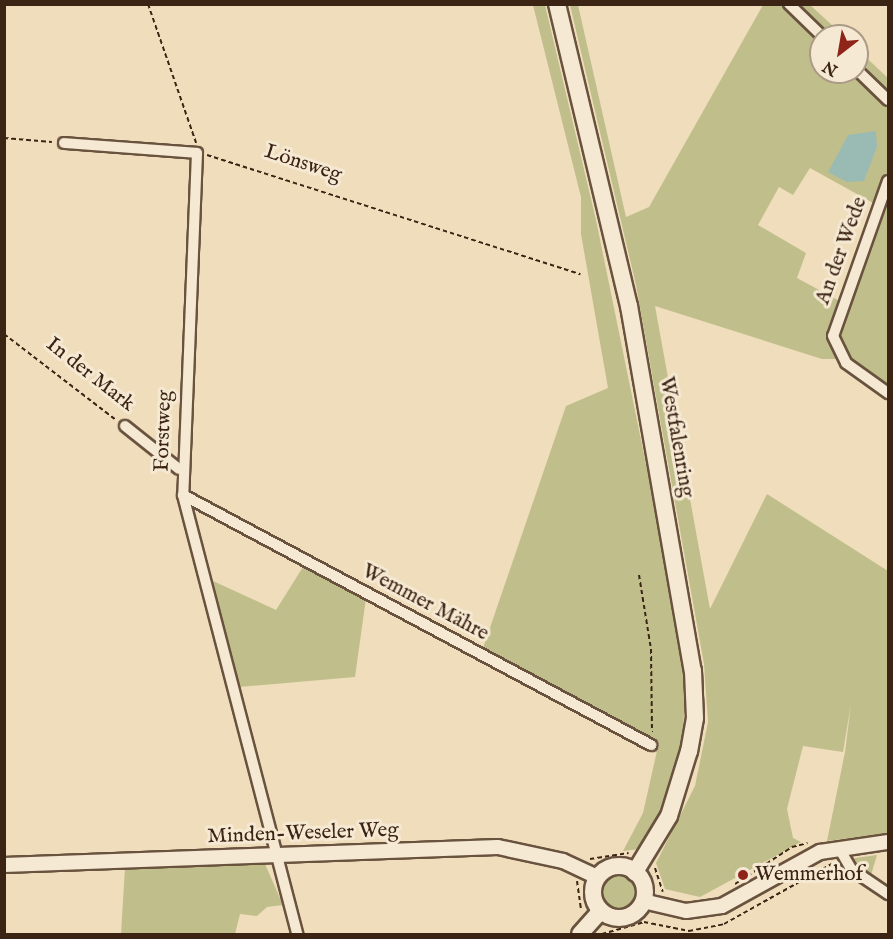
<!DOCTYPE html>
<html>
<head>
<meta charset="utf-8">
<style>
	body { margin:0 }
	#map { position:relative; width:893px; height:939px; overflow:hidden; background:#efddbb; font-family:"IM FELL English",serif }
	div>[style] { position:absolute }
	.green>* { inset:0; background:#c0bf8c }
	.round { border-radius:50% }
	.water>* { inset:0; background:#9abbb3 }
	.path>* { height:2px; margin-top:-1px; transform-origin:0; background:repeating-linear-gradient(90deg,#3c2415 0 4.5px,transparent 0 7.5px) }
	.roads { filter:drop-shadow(2px 0 #69523e) drop-shadow(-2px 0 #69523e) drop-shadow(0 2px #69523e) drop-shadow(0 -2px #69523e) }
	.minor>* { height:10px; margin:-5px; padding:0 5px; transform-origin:5px; border-radius:5px; background:#f5e9d3 }
	.tertiary>* { height:14px; margin:-7px; padding:0 7px; transform-origin:7px; border-radius:7px; background:#f5e9d3 }
	.secondary>* { height:16px; margin:-8px; padding:0 8px; transform-origin:8px; border-radius:8px; background:#f5e9d3 }
	.secondary>.ring { margin:-8px; padding:0; box-sizing:content-box; background:none; border:16px solid #f5e9d3; border-radius:50% }
	.dots>* { width:16px; height:16px; translate:-50% -50%; box-sizing:border-box; border:3px solid #f5e9d3; border-radius:50% }
	span { translate:-50% -50%; white-space:nowrap; text-align:center; line-height:1.15; -webkit-text-stroke:6px #f5e9d3; paint-order:stroke }
	.street-label { font-size:21px; color:#3c2415 }
	.poi-label { font-size:21px; color:#3c2415 }
	.left { translate:0 -50%; text-align:left }
	.frame { position:absolute; inset:0; border:6px solid #3c2415; pointer-events:none }
	.north { position:absolute; left:809px; top:24px; width:60px; height:60px; box-sizing:border-box; background:#f5e9d3; border:2px solid #ab9a87; border-radius:50%; rotate:211deg; font-size:16px; font-weight:700; line-height:24px; text-align:center; color:#3c2415 }
	.north::after { content:''; display:block; margin:auto; width:21px; height:27px; background:#8f2418; clip-path:polygon(50% 0,100% 100%,50% 72%,0 100%) }
</style>
</head>
<body>
<div id="map">
	<div class="green">
		<div style="clip-path:polygon(533px 5px,545px 5px,596px 220px,666px 562px,685px 682px,683px 740px,668px 802px,639px 849px,623px 851px,643px 813px,659px 742px,482px 651px,566px 406px,608px 388px,581px 234px,581px 197px)"></div>
		<div style="clip-path:polygon(evenodd,570px 5px,578px 5px,626px 217px,649px 207px,763px 5px,810px 5px,844px 36px,821px 36px,821px 72px,857px 72px,857px 49px,888px 78px,888px 387px,848px 359px,822px 359px,655px 306px,710px 609px,767px 494px,888px 571px,888px 833px,827px 841px,845px 752px,851px 704px,843px 752px,803px 746px,787px 809px,793px 838px,801px 842px,700px 897px,665px 889px,656px 863px,695px 786px,708px 722px,704px 664px,636px 285px,570px 5px,810px 168px,884px 209px,847px 305px,797px 278px,806px 253px,758px 225px,779px 187px,793px 195px,810px 168px)"></div>
		<div style="clip-path:polygon(308px 559px,367px 591px,355px 677px,238px 687px,213px 581px,276px 610px)"></div>
		<div style="clip-path:polygon(877px 855px,871px 875px,853px 861px,855px 858px)"></div>
		<div style="clip-path:polygon(265px 864px,283px 905px,267px 907px,257px 916px,240px 914px,235px 934px,121px 934px,125px 868px)"></div>
		<div class="round" style="left:602px;top:875px;width:34px;height:34px"></div>
	</div>
	<div class="water">
		<div style="clip-path:polygon(876px 131px,877px 147px,864px 181px,847px 182px,828px 172px,848px 135px)"></div>
	</div>
	<div class="path">
		<div style="left:148px;top:4px;width:147px;rotate:70.9deg"></div>
		<div style="left:4px;top:138px;width:48px;rotate:4.8deg"></div>
		<div style="left:207px;top:155px;width:392px;rotate:17.7deg"></div>
		<div style="left:4px;top:334px;width:141px;rotate:37.5deg"></div>
		<div style="left:639px;top:575px;width:75px;rotate:80.8deg"></div>
		<div style="left:651px;top:649px;width:83px;rotate:89.3deg"></div>
		<div style="left:590px;top:859px;width:39px;rotate:-9deg"></div>
		<div style="left:655px;top:868px;width:25px;rotate:72deg"></div>
		<div style="left:577px;top:881px;width:30px;rotate:82deg"></div>
		<div style="left:735px;top:884px;width:68px;rotate:-33deg"></div>
		<div style="left:792px;top:847px;width:16px;rotate:-14deg"></div>
		<div style="left:602px;top:934px;width:44px;rotate:-15.9deg"></div>
		<div style="left:644px;top:922px;width:46px;rotate:11.3deg"></div>
		<div style="left:689px;top:931px;width:36px;rotate:-11deg"></div>
		<div style="left:724px;top:924px;width:125px;rotate:-29.2deg"></div>
	</div>
	<div class="roads">
		<div class="minor">
			<div style="left:789px;top:4px;width:46px;rotate:44.1deg"></div>
			<div style="left:857px;top:70px;width:43px;rotate:44.1deg"></div>
			<div style="left:64px;top:143px;width:133px;rotate:4.3deg"></div>
			<div style="left:197px;top:153px;width:342px;rotate:92.3deg"></div>
			<div style="left:183px;top:495px;width:454px;rotate:75.4deg"></div>
			<div style="left:888px;top:181px;width:164px;rotate:109.5deg"></div>
			<div style="left:833px;top:336px;width:30px;rotate:64deg"></div>
			<div style="left:846px;top:363px;width:52px;rotate:35.5deg"></div>
			<div style="left:125px;top:426px;width:69px;rotate:38.5deg"></div>
			<div style="left:183px;top:495px;width:531px;rotate:28.11deg"></div>
			<div style="left:839px;top:848px;width:24px;rotate:60deg"></div>
			<div style="left:851px;top:869px;width:45px;rotate:34deg"></div>
		</div>
		<div class="tertiary">
			<div style="left:4px;top:865px;width:494px;rotate:-2.1deg"></div>
			<div style="left:498px;top:847px;width:66px;rotate:12.2deg"></div>
			<div style="left:563px;top:861px;width:38px;rotate:25deg"></div>
			<div style="left:643px;top:901px;width:44px;rotate:13.1deg"></div>
			<div style="left:686px;top:911px;width:36px;rotate:-8deg"></div>
			<div style="left:722px;top:906px;width:112px;rotate:-28.9deg"></div>
			<div style="left:820px;top:852px;width:69px;rotate:-8.4deg"></div>
		</div>
		<div class="secondary">
			<div style="left:557px;top:4px;width:310px;rotate:76.6deg"></div>
			<div style="left:629px;top:306px;width:371px;rotate:80.1deg"></div>
			<div style="left:693px;top:671px;width:47px;rotate:87.6deg"></div>
			<div style="left:695px;top:718px;width:34px;rotate:100deg"></div>
			<div style="left:689px;top:751px;width:68px;rotate:107.1deg"></div>
			<div style="left:669px;top:816px;width:66px;rotate:121.3deg"></div>
			<div class="ring" style="left:593px;top:866px;width:36px;height:36px"></div>
			<div style="left:580px;top:934px;width:31px;rotate:-48deg"></div>
		</div>
	</div>
	<div class="dots">
		<div style="left:743px;top:875px;background:#8f2418"></div>
	</div>
	<div class="street-label">
		<span style="left:303px;top:164px;rotate:18deg">Lönsweg</span>
		<span style="left:842px;top:251px;rotate:-70deg">An der Wede</span>
		<span style="left:90px;top:375px;rotate:38deg">In der Mark</span>
		<span style="left:164px;top:431px;rotate:-88deg">Forstweg</span>
		<span style="left:676px;top:437px;rotate:80deg">Westfalenring</span>
		<span style="left:425px;top:603px;rotate:28deg">Wemmer Mähre</span>
		<span style="left:303px;top:834px;rotate:-2deg">Minden-Weseler Weg</span>
	</div>
	<div class="poi-label">
		<span class="left" style="left:755px;top:875px">Wemmerhof</span>
	</div>
	<div class="frame"></div>
	<div class="north">N</div>
</div>
</body>
</html>
